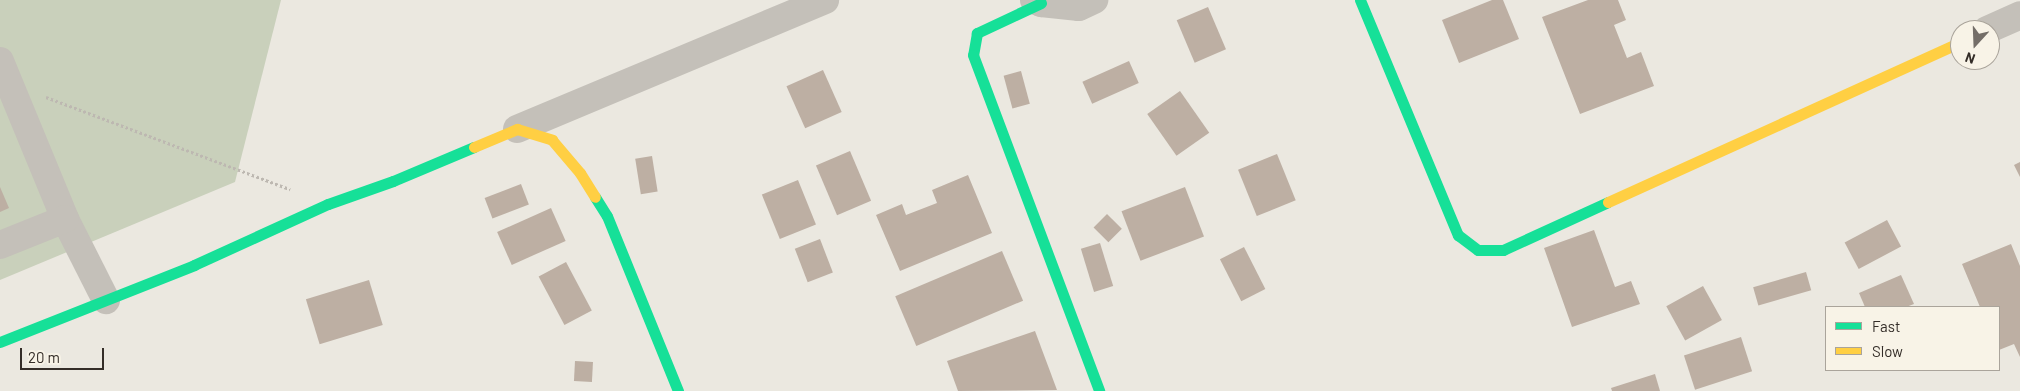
<!DOCTYPE html>
<html>
<head>
<meta charset="utf-8">
<style>
	body { margin:0 }
	#map { position:relative; width:2020px; height:391px; overflow:hidden; background:#ebe8e0; font-family:Barlow,sans-serif }
	div>[style] { position:absolute }
	.green>* { inset:0; background:#c9d0bb }
	.building>* { inset:0; background:#bdafa3; transform-origin:0 0 }
	.path>* { height:3px; margin-top:-1.5px; transform-origin:0; background:repeating-linear-gradient(90deg,#bdb8b1 0 2.5px,transparent 0 5px) }
	.street>* { height:28px; margin:-14px; padding:0 14px; transform-origin:14px; border-radius:14px; background:#c4c0b9 }
	.fast>* { height:11px; margin:-5.5px; padding:0 5.5px; transform-origin:5.5px; border-radius:5.5px; background:#16e098 }
	.slow>* { height:11px; margin:-5.5px; padding:0 5.5px; transform-origin:5.5px; border-radius:5.5px; background:#ffcf43 }
	span { translate:-50% -50%; white-space:nowrap; text-align:center; line-height:1.15; -webkit-text-stroke:4px #f8f3e7; paint-order:stroke }
	.legend { position:absolute; left:1825px; top:306px; width:175px; height:65px; box-sizing:border-box; background:#f8f3e7; border:1px solid #aaa49b; margin:0; padding:6px 9px; list-style:none; font-size:15px; color:#342d28 }
	.legend li { display:flex; align-items:center; gap:10px; height:25px }
	.legend b { width:25px; border:1px solid #aaa49b }
	.north { position:absolute; left:1950px; top:20px; width:50px; height:50px; box-sizing:border-box; background:#f8f3e7; border:1px solid #aaa49b; border-radius:50%; rotate:200deg; font-size:14px; font-weight:700; line-height:20px; text-align:center; color:#342d28 }
	.north::after { content:''; display:block; margin:auto; width:18px; height:22px; background:#746e68; clip-path:polygon(50% 0,100% 100%,50% 72%,0 100%) }
	.scale { position:absolute; left:20px; top:348px; width:84px; height:22px; box-sizing:border-box; border:2px solid #342d28; border-top:0; padding-left:6px; font-size:15px; line-height:18px; white-space:nowrap; color:#342d28; -webkit-text-stroke:4px #f8f3e7; paint-order:stroke }
</style>
</head>
<body>
<div id="map">
	<div class="green">
		<div style="clip-path:polygon(0 0,281px 0,235px 182px,0 280px)"></div>
	</div>
	<div class="building">
		<div style="clip-path:polygon(1492px 0,1503px 0,1519px 39px,1459px 63px,1442px 20px)"></div>
		<div style="clip-path:polygon(1588px 0,1618px 0,1626px 20px,1614px 25px,1627px 58px,1641px 52px,1654px 86px,1580px 114px,1542px 17px)"></div>
		<div style="left:1208px;top:7px;width:46px;height:34px;rotate:67deg"></div>
		<div style="left:1129px;top:61px;width:24px;height:51px;rotate:66deg"></div>
		<div style="left:823px;top:70px;width:46px;height:40px;rotate:66deg"></div>
		<div style="left:1021px;top:71px;width:34px;height:18px;rotate:75deg"></div>
		<div style="left:1180px;top:91px;width:51px;height:40px;rotate:55deg"></div>
		<div style="left:850px;top:151px;width:54px;height:37px;rotate:67deg"></div>
		<div style="left:1277px;top:154px;width:50px;height:42px;rotate:68deg"></div>
		<div style="left:652px;top:156px;width:36px;height:17px;rotate:81deg"></div>
		<div style="clip-path:polygon(2020px 162px,2020px 177px,2014px 165px)"></div>
		<div style="clip-path:polygon(968px 175px,992px 233px,900px 271px,876px 215px,902px 204px,906px 215px,937px 203px,932px 190px)"></div>
		<div style="left:798px;top:180px;width:48px;height:39px;rotate:68deg"></div>
		<div style="left:521px;top:184px;width:22px;height:39px;rotate:69deg"></div>
		<div style="clip-path:polygon(0 187px,9px 208px,0 212px)"></div>
		<div style="left:1185px;top:187px;width:53px;height:68px;rotate:69deg"></div>
		<div style="left:551px;top:208px;width:36px;height:59px;rotate:66deg"></div>
		<div style="left:1107px;top:214px;width:21px;height:19px;rotate:45deg"></div>
		<div style="left:1887px;top:220px;width:30px;height:48px;rotate:62deg"></div>
		<div style="clip-path:polygon(1594px 230px,1615px 287px,1631px 281px,1640px 304px,1572px 327px,1544px 248px)"></div>
		<div style="left:820px;top:239px;width:36px;height:27px;rotate:69deg"></div>
		<div style="left:1100px;top:243px;width:45px;height:20px;rotate:73deg"></div>
		<div style="clip-path:polygon(2011px 244px,2020px 266px,2020px 357px,2014px 344px,1999px 350px,1999px 307px,1980px 307px,1962px 264px)"></div>
		<div style="left:1244px;top:247px;width:47px;height:27px;rotate:63deg"></div>
		<div style="left:1002px;top:251px;width:54px;height:116px;rotate:67deg"></div>
		<div style="left:566px;top:262px;width:55px;height:31px;rotate:62deg"></div>
		<div style="left:1806px;top:272px;width:19px;height:55px;rotate:74deg"></div>
		<div style="clip-path:polygon(1901px 275px,1914px 304px,1906px 307px,1865px 307px,1859px 293px)"></div>
		<div style="left:369px;top:280px;width:47px;height:66px;rotate:73deg"></div>
		<div style="left:1703px;top:286px;width:39px;height:42px;rotate:61deg"></div>
		<div style="clip-path:polygon(1035px 331px,1057px 390px,958px 391px,947px 361px)"></div>
		<div style="left:1741px;top:337px;width:36px;height:60px;rotate:72deg"></div>
		<div style="left:575px;top:361px;width:18px;height:20px;rotate:3deg"></div>
		<div style="clip-path:polygon(1655px 374px,1660px 391px,1612px 391px,1611px 388px)"></div>
	</div>
	<div class="path">
		<div style="left:46px;top:97px;width:261px;rotate:20.7deg"></div>
	</div>
	<div class="street">
		<div style="left:1034px;top:0;width:8px;rotate:23deg"></div>
		<div style="left:1041px;top:3px;width:38px;rotate:6deg"></div>
		<div style="left:1079px;top:7px;width:17px;rotate:-25deg"></div>
		<div style="left:1987px;top:30px;width:36px;rotate:-24deg"></div>
		<div style="left:0;top:61px;width:171px;rotate:67.6deg"></div>
		<div style="left:65px;top:219px;width:91px;rotate:63.2deg"></div>
		<div style="left:517px;top:129px;width:334px;rotate:-22.7deg"></div>
		<div style="left:0;top:245px;width:70px;rotate:-21.8deg"></div>
	</div>
	<div class="fast">
		<div style="left:1360px;top:0;width:255px;rotate:67.4deg"></div>
		<div style="left:1458px;top:235px;width:25px;rotate:37deg"></div>
		<div style="left:1478px;top:250px;width:25px"></div>
		<div style="left:1503px;top:250px;width:115px;rotate:-24.6deg"></div>
		<div style="left:1041px;top:3px;width:71px;rotate:154.9deg"></div>
		<div style="left:977px;top:33px;width:22px;rotate:100deg"></div>
		<div style="left:973px;top:55px;width:359px;rotate:69.4deg"></div>
		<div style="left:595px;top:197px;width:22px;rotate:58deg"></div>
		<div style="left:607px;top:216px;width:189px;rotate:67.9deg"></div>
		<div style="left:0;top:342px;width:209px;rotate:-21.6deg"></div>
		<div style="left:194px;top:265px;width:147px;rotate:-24.5deg"></div>
		<div style="left:328px;top:204px;width:69px;rotate:-19.5deg"></div>
		<div style="left:393px;top:181px;width:88px;rotate:-22.8deg"></div>
	</div>
	<div class="slow">
		<div style="left:474px;top:147px;width:47px;rotate:-22.7deg"></div>
		<div style="left:517px;top:129px;width:37px;rotate:17deg"></div>
		<div style="left:552px;top:140px;width:43px;rotate:49.7deg"></div>
		<div style="left:580px;top:173px;width:28px;rotate:58deg"></div>
		<div style="left:1608px;top:202px;width:387px;rotate:-24.4deg"></div>
	</div>
	<ul class="legend">
	<li><b style="height:6px;background:#16e098"></b>Fast</li>
	<li><b style="height:6px;background:#ffcf43"></b>Slow</li>
	</ul>
	<div class="north">N</div>
	<div class="scale">20 m</div>
</div>
</body>
</html>
